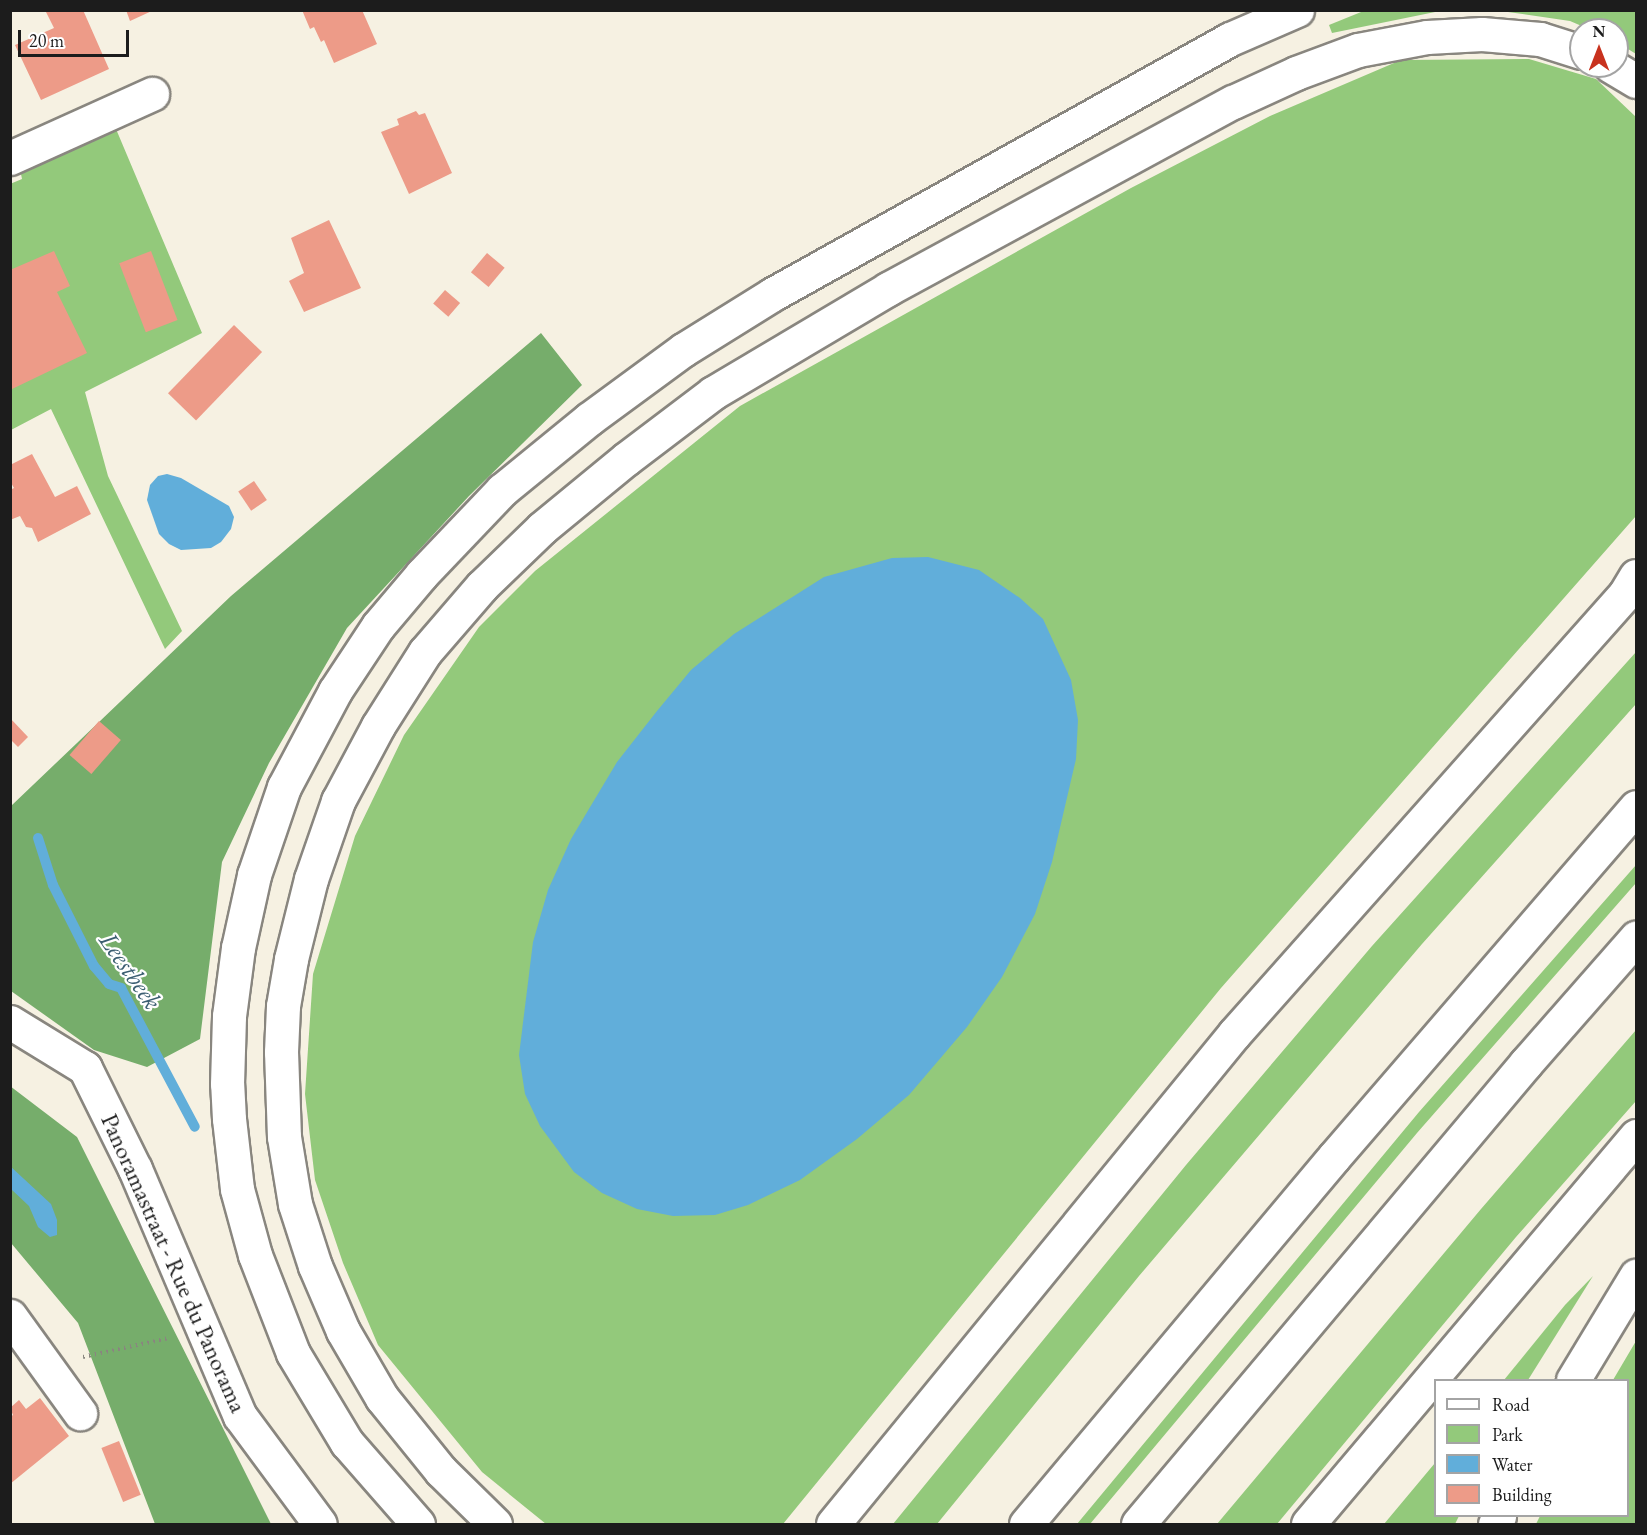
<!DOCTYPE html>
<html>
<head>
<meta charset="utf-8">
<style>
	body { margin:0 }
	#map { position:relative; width:1647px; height:1535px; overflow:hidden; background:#f6f1e2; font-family:"EB Garamond",serif }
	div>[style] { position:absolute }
	.green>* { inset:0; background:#93c97b }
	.forest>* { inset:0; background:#76ad6b }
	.water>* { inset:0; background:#61aeda }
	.stream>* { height:10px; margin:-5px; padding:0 5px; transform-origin:5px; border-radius:5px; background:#61aeda }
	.building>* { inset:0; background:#ed9b88; transform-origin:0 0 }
	.path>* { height:4px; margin-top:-2px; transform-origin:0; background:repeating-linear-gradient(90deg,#89867f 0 1.5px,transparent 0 6px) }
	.roads { filter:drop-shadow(2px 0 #89867f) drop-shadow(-2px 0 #89867f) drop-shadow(0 2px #89867f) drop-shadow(0 -2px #89867f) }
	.minor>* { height:33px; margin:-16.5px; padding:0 16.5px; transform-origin:16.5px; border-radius:16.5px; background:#fff }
	.motorway>* { height:33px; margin:-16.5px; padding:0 16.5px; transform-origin:16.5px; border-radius:16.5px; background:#fff }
	span { translate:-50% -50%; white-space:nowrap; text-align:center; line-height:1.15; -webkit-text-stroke:4.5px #fff; paint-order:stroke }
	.street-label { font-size:24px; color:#1c1c1c }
	.water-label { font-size:26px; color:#3b5e71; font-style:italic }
	.frame { position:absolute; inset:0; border:12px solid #1c1c1c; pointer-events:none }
	.legend { position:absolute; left:1434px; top:1379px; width:195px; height:138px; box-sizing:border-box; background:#fff; border:2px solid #a4a4a4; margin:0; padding:8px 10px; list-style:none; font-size:18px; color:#1c1c1c }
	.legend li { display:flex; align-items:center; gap:12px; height:30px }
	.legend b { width:30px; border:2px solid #a4a4a4 }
	.north { position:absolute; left:1569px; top:18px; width:60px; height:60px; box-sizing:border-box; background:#fff; border:2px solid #a4a4a4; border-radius:50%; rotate:0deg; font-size:16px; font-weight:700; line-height:24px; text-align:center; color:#1c1c1c }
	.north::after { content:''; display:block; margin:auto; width:21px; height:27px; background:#c8321e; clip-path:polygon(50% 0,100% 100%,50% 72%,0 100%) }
	.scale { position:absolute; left:18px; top:30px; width:111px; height:27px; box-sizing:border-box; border:3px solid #1c1c1c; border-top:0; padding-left:8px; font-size:18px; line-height:21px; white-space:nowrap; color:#1c1c1c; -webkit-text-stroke:4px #fff; paint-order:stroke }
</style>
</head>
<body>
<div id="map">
	<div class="green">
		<div style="clip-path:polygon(1366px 10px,1440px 10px,1440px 11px,1332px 33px,1329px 25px)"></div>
		<div style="clip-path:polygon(1471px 11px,1636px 11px,1636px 54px,1617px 42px,1617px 30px,1591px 30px,1570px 21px,1508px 12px)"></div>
		<div style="clip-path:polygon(1529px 59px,1596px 79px,1636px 117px,1636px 516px,1221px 988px,783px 1524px,546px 1524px,482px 1472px,378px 1345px,343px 1263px,315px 1180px,305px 1094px,313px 974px,355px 836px,404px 735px,479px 627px,535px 571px,740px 406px,1131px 188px,1270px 116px,1401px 60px)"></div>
		<div style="clip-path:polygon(116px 129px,202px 333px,85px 392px,108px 476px,182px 631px,165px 649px,51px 409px,11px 430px,10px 184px,22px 179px,21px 174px)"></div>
		<div style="clip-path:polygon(1636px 652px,1636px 704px,1422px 944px,1139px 1276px,937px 1524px,893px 1524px,1186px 1165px,1372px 946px)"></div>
		<div style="clip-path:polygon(1636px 865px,1636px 883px,1417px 1133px,1090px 1524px,1077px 1524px,1419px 1112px)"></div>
		<div style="clip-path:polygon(1636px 1030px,1636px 1101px,1516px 1237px,1277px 1524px,1217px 1524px,1481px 1209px)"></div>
		<div style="clip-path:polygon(1593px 1276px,1528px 1380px,1504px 1380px,1565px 1305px)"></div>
		<div style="clip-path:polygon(1636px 1341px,1636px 1524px,1536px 1524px,1540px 1516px,1628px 1516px,1628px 1380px,1613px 1380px)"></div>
		<div style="clip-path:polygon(1435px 1463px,1436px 1516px,1459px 1516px,1455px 1524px,1384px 1524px)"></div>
	</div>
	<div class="forest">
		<div style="clip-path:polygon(541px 333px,582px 385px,469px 496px,347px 628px,269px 763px,222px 862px,200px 1039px,147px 1067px,94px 1050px,11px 991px,11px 806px,231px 596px)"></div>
		<div style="clip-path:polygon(10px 1086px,77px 1137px,271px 1524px,155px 1524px,78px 1323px,11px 1243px)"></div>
	</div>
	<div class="water">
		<div style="clip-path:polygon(167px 474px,181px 478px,229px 506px,234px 517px,231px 529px,221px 542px,211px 548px,181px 550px,169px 544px,159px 534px,147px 500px,150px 485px,158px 476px)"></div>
		<div style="clip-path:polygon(928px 557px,979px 570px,1020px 598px,1043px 619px,1071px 680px,1078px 720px,1076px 759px,1052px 862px,1035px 914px,1002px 977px,967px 1027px,909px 1095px,857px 1139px,800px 1180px,748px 1205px,715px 1215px,673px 1216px,637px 1209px,602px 1193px,574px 1172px,540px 1126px,525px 1094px,519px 1055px,533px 942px,548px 890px,571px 839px,617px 762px,657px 711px,691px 670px,734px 634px,824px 577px,892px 558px)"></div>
		<div style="clip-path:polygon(10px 1166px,51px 1204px,57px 1220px,57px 1235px,50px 1237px,38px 1227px,29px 1206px,11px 1189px)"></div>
	</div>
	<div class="stream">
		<div style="left:38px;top:838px;width:49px;rotate:72.3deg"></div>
		<div style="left:53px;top:885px;width:91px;rotate:63.2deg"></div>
		<div style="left:94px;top:966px;width:23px;rotate:50deg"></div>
		<div style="left:109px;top:984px;width:13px;rotate:18deg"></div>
		<div style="left:121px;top:988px;width:157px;rotate:62deg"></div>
	</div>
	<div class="building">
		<div style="clip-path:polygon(45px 10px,83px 10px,109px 69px,41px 100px,15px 45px,54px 28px)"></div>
		<div style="clip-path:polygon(126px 10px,154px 10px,130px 21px)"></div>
		<div style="clip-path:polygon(302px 10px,362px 10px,377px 44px,334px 63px,324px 40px,321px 42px,314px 27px,310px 29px)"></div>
		<div style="clip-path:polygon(416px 111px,419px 115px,425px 113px,452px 173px,409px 194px,381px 132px,399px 125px,397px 119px)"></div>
		<div style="clip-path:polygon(329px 220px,361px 288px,304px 312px,289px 281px,304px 273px,291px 238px)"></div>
		<div style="clip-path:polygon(54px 251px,70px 286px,57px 292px,87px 353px,12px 389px,10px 270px)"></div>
		<div style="left:151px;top:251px;width:74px;height:34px;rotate:69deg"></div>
		<div style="left:487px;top:253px;width:23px;height:25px;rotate:40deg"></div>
		<div style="left:445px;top:290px;width:20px;height:18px;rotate:41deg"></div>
		<div style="left:234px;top:325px;width:39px;height:95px;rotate:44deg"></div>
		<div style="clip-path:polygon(32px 454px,55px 497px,77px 486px,91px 514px,38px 542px,32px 528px,26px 527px,20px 516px,10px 520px,10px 490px,14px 488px,10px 481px,10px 465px)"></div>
		<div style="left:254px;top:481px;width:23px;height:19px;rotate:56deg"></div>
		<div style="clip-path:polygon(10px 718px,28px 737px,18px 747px,10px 739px)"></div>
		<div style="left:99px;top:721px;width:29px;height:45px;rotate:41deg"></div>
		<div style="clip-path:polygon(40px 1398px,69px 1436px,10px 1484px,10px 1417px,13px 1415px,10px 1408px,19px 1400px,26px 1409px)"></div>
		<div style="left:119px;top:1441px;width:58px;height:19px;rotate:68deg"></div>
	</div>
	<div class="path">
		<div style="left:83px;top:1357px;width:88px;rotate:-12.5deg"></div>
	</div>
	<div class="roads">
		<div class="minor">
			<div style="left:10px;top:158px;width:156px;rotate:-24.3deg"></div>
			<div style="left:10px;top:1022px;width:88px;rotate:31.5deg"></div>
			<div style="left:85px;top:1068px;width:113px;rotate:63.7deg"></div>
			<div style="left:135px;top:1169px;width:268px;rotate:67deg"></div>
			<div style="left:240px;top:1416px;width:134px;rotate:53.5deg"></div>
			<div style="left:10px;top:1316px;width:120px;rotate:54.2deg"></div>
		</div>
		<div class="motorway">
			<div style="left:1611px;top:66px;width:29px;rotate:31deg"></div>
			<div style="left:1573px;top:1380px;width:122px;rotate:-58.8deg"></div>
			<div style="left:418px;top:1524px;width:108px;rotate:-131.2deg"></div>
			<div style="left:347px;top:1443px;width:105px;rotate:-121deg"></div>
			<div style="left:293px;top:1353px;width:105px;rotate:-111.2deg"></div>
			<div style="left:255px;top:1255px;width:68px;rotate:-105.3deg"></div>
			<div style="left:237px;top:1189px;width:70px;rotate:-96.5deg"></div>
			<div style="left:229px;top:1119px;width:35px;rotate:-93deg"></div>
			<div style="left:227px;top:1084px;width:68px;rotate:-88.3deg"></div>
			<div style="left:229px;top:1016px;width:69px;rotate:-82.5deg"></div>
			<div style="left:238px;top:948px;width:75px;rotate:-77.6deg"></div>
			<div style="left:254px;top:875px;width:93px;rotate:-71.2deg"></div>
			<div style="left:284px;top:787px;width:109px;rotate:-62deg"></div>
			<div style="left:335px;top:691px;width:78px;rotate:-56.5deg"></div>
			<div style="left:378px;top:626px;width:68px;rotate:-49.8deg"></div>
			<div style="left:422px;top:574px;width:116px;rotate:-46.4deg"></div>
			<div style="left:502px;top:490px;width:112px;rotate:-39.2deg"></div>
			<div style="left:589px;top:419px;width:117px;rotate:-36.3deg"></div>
			<div style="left:683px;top:350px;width:106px;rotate:-31.9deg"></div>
			<div style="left:773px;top:294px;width:523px;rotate:-29.16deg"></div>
			<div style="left:1230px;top:39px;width:73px;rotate:-23.4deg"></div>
			<div style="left:495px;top:1524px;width:76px;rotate:-135.5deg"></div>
			<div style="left:441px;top:1471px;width:94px;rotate:-128.9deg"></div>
			<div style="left:382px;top:1398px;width:78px;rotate:-120.2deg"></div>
			<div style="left:343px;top:1331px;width:71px;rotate:-113.3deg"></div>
			<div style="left:315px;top:1266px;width:65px;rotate:-107.9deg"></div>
			<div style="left:295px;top:1204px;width:68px;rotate:-99.3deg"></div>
			<div style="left:284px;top:1137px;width:85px;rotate:-92deg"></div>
			<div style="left:281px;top:1052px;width:46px;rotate:-87.5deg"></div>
			<div style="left:283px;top:1006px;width:48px;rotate:-80.3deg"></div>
			<div style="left:291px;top:959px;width:82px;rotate:-76deg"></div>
			<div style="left:311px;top:879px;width:83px;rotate:-70.9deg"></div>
			<div style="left:338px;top:801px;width:85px;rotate:-61.9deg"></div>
			<div style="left:378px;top:726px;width:88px;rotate:-57.6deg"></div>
			<div style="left:425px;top:652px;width:87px;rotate:-49.2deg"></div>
			<div style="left:482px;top:586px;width:83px;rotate:-44deg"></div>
			<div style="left:542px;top:528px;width:109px;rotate:-39.4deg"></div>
			<div style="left:626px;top:459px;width:109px;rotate:-37.2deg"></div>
			<div style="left:713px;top:393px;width:204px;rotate:-30.7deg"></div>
			<div style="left:888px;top:289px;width:392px;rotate:-28.5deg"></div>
			<div style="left:1233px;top:102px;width:69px;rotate:-24.7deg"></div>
			<div style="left:1296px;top:73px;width:66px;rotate:-20.4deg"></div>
			<div style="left:1358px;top:50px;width:70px;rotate:-10.7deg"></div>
			<div style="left:1427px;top:37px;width:55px;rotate:-3.1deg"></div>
			<div style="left:1482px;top:34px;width:58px;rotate:4.9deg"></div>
			<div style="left:1540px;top:39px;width:43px;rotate:17.6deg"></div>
			<div style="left:833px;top:1524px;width:633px;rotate:-50.7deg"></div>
			<div style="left:1234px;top:1034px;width:589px;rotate:-48.37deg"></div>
			<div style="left:1625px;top:594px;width:21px;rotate:-59deg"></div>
			<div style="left:1026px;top:1524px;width:479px;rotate:-50deg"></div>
			<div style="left:1334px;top:1157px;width:462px;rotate:-49.2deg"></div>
			<div style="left:1138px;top:1524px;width:603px;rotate:-49.91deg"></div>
			<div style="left:1526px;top:1063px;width:167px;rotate:-48.7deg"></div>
			<div style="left:1308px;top:1524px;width:508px;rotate:-49.79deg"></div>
			<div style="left:1495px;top:1524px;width:9px;rotate:-63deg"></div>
		</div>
	</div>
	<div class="street-label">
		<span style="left:174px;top:1263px;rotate:66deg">Panoramastraat - Rue du Panorama</span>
	</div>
	<div class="water-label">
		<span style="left:130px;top:971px;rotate:55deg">Leestbeek</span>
	</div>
	<div class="frame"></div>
	<ul class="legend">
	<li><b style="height:8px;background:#fff"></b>Road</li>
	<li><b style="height:16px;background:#93c97b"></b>Park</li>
	<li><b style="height:16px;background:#61aeda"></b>Water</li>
	<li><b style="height:16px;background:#ed9b88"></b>Building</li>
	</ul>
	<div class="north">N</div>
	<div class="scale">20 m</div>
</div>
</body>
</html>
